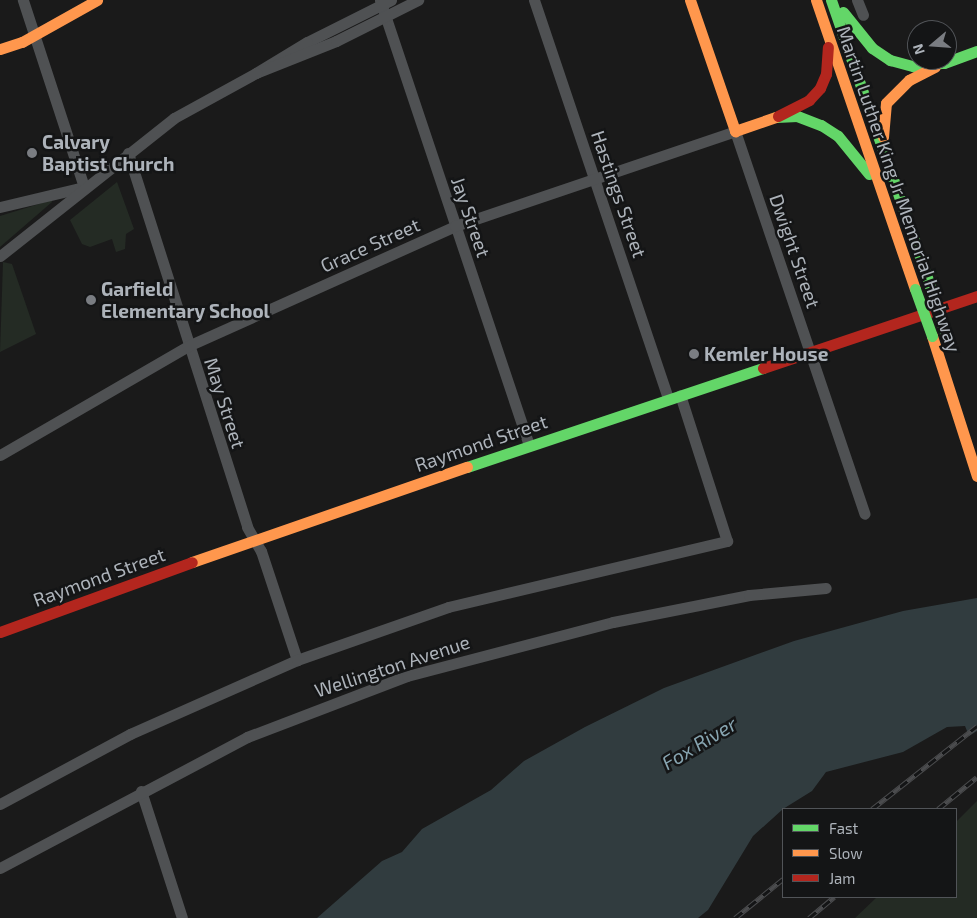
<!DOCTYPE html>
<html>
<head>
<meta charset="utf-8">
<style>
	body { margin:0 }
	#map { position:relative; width:977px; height:918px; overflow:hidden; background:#1a1a1a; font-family:"Exo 2",sans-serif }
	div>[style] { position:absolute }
	.green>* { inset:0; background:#242b24 }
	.water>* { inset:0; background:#313c3f }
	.street>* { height:11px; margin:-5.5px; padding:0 5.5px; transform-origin:5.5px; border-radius:5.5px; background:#4f5153 }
	.fast>* { height:11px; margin:-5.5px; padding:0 5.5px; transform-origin:5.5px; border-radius:5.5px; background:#63d668 }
	.slow>* { height:11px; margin:-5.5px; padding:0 5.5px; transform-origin:5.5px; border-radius:5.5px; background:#ff974d }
	.jam>* { height:11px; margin:-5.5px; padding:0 5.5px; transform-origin:5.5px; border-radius:5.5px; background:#b3261e }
	.rail>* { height:5px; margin-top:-2.5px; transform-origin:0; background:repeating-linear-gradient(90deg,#141516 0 9px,#4b4c4e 0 18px); box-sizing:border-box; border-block:1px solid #4b4c4e }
	.fast-bridge>* { height:11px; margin:-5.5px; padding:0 5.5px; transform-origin:5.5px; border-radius:5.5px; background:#63d668 }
	.dots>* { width:14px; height:14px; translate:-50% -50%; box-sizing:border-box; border:2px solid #141516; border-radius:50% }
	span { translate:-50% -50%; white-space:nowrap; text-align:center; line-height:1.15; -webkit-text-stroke:5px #141516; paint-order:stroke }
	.poi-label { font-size:19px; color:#adb3ba; font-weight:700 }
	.left { translate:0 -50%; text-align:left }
	.street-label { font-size:19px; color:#adb3ba }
	.water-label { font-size:20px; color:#87a5b1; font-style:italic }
	.legend { position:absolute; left:782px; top:808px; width:175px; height:90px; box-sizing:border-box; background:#141516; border:1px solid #515458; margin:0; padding:6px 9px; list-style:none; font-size:15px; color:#adb3ba }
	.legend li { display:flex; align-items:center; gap:10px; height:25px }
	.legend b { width:25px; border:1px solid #515458 }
	.north { position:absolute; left:907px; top:20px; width:50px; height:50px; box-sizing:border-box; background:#141516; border:1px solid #515458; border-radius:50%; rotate:252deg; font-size:14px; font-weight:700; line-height:20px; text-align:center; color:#adb3ba }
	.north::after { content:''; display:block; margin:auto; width:18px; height:22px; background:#7a7d82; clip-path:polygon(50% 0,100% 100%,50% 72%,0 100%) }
</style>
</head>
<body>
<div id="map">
	<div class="green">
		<div style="clip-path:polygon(117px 182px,134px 229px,126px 234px,125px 249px,116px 252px,112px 239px,90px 247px,82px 244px,70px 220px)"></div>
		<div style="clip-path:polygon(52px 200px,52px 202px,0 247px,0 216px)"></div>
		<div style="clip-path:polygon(3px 262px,12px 264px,36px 334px,0 352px)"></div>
		<div style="clip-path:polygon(977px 801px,977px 918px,855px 918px,877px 897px,956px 897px,956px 822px)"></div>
	</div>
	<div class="water">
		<div style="clip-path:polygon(977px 598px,977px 731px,969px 736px,965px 726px,947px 727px,903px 752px,826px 772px,812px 791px,783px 809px,753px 836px,708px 910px,698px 918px,317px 918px,382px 861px,402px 852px,422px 829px,491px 790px,524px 761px,585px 727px,664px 688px,794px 641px,903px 611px)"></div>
	</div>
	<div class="street">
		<div style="left:380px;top:0;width:469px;rotate:71.5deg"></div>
		<div style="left:391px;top:0;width:94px;rotate:153.4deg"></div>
		<div style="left:307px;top:42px;width:60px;rotate:148.7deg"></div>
		<div style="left:256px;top:73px;width:86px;rotate:-21.8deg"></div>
		<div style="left:336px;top:41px;width:92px;rotate:-26.6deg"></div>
		<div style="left:534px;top:0;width:421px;rotate:71.4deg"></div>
		<div style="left:857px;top:0;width:16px;rotate:68deg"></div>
		<div style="left:128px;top:153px;width:392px;rotate:72.3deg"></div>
		<div style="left:247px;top:527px;width:28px;rotate:60deg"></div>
		<div style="left:261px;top:551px;width:115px;rotate:71.7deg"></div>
		<div style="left:0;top:207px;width:86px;rotate:-13.4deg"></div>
		<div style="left:84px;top:187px;width:197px;rotate:-108.1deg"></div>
		<div style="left:0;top:256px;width:222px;rotate:-38.4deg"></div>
		<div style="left:174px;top:118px;width:94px;rotate:-28.8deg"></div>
		<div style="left:0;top:455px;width:217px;rotate:-30.1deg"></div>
		<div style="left:188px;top:346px;width:293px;rotate:-24.2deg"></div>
		<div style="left:455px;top:226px;width:296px;rotate:-18.7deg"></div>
		<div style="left:735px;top:131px;width:404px;rotate:71.3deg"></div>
		<div style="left:141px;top:791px;width:133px;rotate:72.1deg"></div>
		<div style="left:0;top:804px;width:148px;rotate:-28.3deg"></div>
		<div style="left:130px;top:734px;width:183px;rotate:-23.9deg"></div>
		<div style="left:297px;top:660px;width:160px;rotate:-19.3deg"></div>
		<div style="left:448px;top:607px;width:287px;rotate:-13.3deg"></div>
		<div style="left:727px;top:541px;width:153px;rotate:-107.8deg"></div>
		<div style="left:0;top:868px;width:280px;rotate:-27.9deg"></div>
		<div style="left:247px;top:737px;width:171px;rotate:-20.9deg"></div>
		<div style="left:407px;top:676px;width:213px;rotate:-14.7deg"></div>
		<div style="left:613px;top:622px;width:139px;rotate:-11.2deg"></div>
		<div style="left:749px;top:595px;width:77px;rotate:-5.2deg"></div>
	</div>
	<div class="fast">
		<div style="left:831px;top:0;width:303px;rotate:70.9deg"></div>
		<div style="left:843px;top:12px;width:46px;rotate:51.1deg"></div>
		<div style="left:872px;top:48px;width:22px;rotate:34deg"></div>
		<div style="left:890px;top:60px;width:24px;rotate:15deg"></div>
		<div style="left:913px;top:66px;width:31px;rotate:-6deg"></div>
		<div style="left:944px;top:63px;width:35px;rotate:-20deg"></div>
		<div style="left:776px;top:117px;width:21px;rotate:-3deg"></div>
		<div style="left:797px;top:116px;width:26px;rotate:21deg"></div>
		<div style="left:821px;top:125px;width:20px;rotate:33deg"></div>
		<div style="left:838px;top:136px;width:49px;rotate:50.8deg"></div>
		<div style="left:467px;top:467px;width:312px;rotate:-18.5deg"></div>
	</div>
	<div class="slow">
		<div style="left:690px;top:0;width:139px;rotate:71deg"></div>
		<div style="left:735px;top:131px;width:43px;rotate:-18.9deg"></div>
		<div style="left:816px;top:0;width:305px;rotate:71.1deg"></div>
		<div style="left:0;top:49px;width:23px;rotate:-18deg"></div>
		<div style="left:22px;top:42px;width:86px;rotate:-29.2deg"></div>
		<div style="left:883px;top:137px;width:34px;rotate:-85deg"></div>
		<div style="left:886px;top:103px;width:33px;rotate:-45deg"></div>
		<div style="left:909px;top:80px;width:29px;rotate:-27deg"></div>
		<div style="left:932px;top:336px;width:147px;rotate:72.2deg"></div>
		<div style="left:192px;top:562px;width:291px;rotate:-19.1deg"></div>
	</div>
	<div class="jam">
		<div style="left:778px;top:116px;width:35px;rotate:-27deg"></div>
		<div style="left:809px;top:100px;width:16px;rotate:-47deg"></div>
		<div style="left:820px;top:88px;width:15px;rotate:-67deg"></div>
		<div style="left:826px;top:74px;width:27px;rotate:-86deg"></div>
		<div style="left:763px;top:368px;width:226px;rotate:-18.6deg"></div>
		<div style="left:0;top:632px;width:204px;rotate:-20deg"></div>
	</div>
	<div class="rail">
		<div style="left:872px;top:809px;width:134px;rotate:-38.3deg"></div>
		<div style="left:938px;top:809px;width:50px;rotate:-39.4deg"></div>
		<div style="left:735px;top:918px;width:62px;rotate:-39.1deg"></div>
		<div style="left:809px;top:918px;width:33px;rotate:-40deg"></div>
	</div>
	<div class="fast-bridge">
		<div style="left:930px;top:286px;width:46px;rotate:72.3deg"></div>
		<div style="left:915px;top:289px;width:50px;rotate:70.1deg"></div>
	</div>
	<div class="dots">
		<div style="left:32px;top:153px;background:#7a7d82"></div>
		<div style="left:91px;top:300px;background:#7a7d82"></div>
		<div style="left:694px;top:354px;background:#7a7d82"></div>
	</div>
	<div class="poi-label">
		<span class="left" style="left:42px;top:153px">Calvary<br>Baptist Church</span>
		<span class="left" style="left:101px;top:300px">Garfield<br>Elementary School</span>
		<span class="left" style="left:704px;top:354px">Kemler House</span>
	</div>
	<div class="street-label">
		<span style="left:899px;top:189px;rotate:71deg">Martin Luther King Jr Memorial Highway</span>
		<span style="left:619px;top:194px;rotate:71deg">Hastings Street</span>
		<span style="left:471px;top:217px;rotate:71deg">Jay Street</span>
		<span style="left:370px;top:245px;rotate:-24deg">Grace Street</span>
		<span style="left:795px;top:251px;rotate:71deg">Dwight Street</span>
		<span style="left:225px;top:403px;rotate:72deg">May Street</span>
		<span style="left:481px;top:443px;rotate:-19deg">Raymond Street</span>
		<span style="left:99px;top:577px;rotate:-20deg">Raymond Street</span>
		<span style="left:392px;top:666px;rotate:-18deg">Wellington Avenue</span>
	</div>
	<div class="water-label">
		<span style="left:699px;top:743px;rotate:-31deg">Fox River</span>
	</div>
	<ul class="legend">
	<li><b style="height:6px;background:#63d668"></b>Fast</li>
	<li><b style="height:6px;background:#ff974d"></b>Slow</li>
	<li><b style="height:6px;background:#b3261e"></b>Jam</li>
	</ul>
	<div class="north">N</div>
</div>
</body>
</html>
